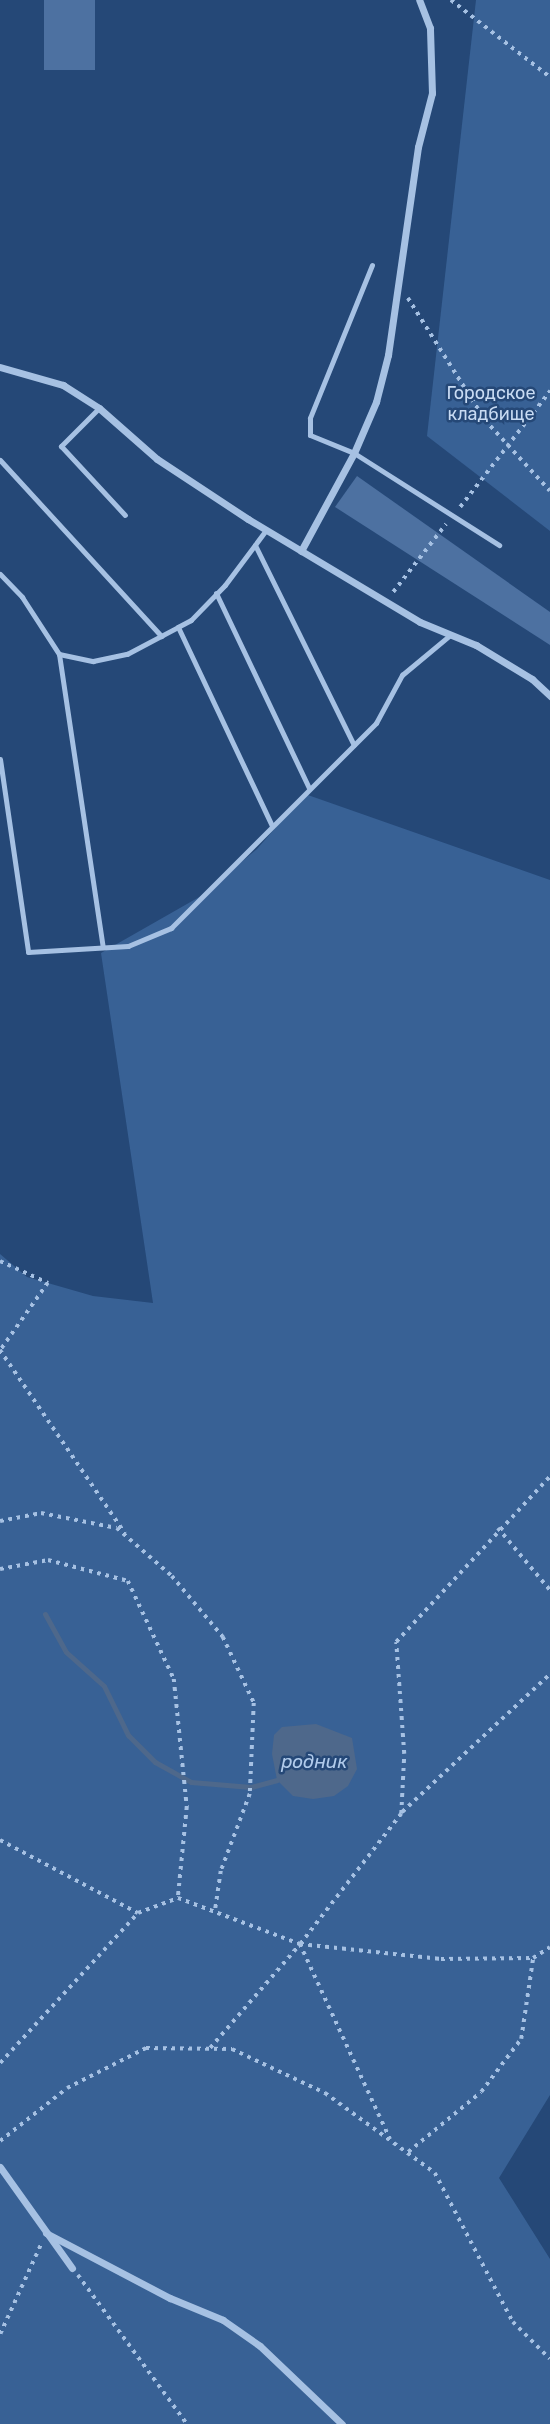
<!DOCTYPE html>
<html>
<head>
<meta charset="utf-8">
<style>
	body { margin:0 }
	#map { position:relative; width:550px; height:2424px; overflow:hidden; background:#254877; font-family:Rubik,sans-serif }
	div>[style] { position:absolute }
	.green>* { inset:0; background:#386195 }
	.water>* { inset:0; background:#4e688b }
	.stream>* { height:5px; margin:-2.5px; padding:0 2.5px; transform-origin:2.5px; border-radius:2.5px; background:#4e688b }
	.building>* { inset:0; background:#4d71a1; transform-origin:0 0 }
	.path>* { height:3.5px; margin-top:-1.75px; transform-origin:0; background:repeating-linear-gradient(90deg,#a6c1e3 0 3.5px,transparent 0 8.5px) }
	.service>* { height:5px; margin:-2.5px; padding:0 2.5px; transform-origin:2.5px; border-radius:2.5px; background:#a6c1e3 }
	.minor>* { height:7px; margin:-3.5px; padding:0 3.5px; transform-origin:3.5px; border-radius:3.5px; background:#a6c1e3 }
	span { translate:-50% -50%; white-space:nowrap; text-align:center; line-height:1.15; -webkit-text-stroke:5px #254877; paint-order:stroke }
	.park-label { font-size:18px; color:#c8dbf3 }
	.water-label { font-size:19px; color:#b1cbeb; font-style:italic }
</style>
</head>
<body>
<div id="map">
	<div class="green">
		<div style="clip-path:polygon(476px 0,550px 0,550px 531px,427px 436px)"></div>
		<div style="clip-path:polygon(305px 794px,550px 880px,550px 2095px,499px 2178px,550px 2259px,550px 2424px,0 2424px,0 1254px,27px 1277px,93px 1296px,153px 1303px,101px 953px,201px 896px,257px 849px)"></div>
	</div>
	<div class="water">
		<div style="clip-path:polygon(316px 1724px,352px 1738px,357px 1769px,348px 1786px,334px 1796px,313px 1799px,293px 1796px,277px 1780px,272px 1754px,274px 1735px,282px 1727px)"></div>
	</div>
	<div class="stream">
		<div style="left:45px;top:1614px;width:43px;rotate:61.1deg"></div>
		<div style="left:66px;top:1652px;width:51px;rotate:41.8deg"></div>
		<div style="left:104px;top:1686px;width:55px;rotate:63.9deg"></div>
		<div style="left:128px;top:1735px;width:38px;rotate:45deg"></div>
		<div style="left:155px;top:1762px;width:41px;rotate:29.1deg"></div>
		<div style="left:191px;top:1782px;width:60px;rotate:4.8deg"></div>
		<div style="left:251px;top:1787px;width:27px;rotate:-15deg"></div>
	</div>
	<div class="building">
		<div style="left:44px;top:0;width:51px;height:70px"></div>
		<div style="clip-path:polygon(357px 476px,550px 612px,550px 645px,335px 507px)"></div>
	</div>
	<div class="path">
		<div style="left:451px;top:0;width:125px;rotate:37.9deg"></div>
		<div style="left:408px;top:298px;width:144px;rotate:57.7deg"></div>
		<div style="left:485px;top:420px;width:96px;rotate:47.5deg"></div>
		<div style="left:460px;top:507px;width:147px;rotate:-52.2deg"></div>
		<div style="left:393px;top:592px;width:86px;rotate:-52.1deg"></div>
		<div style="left:0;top:1261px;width:53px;rotate:24.6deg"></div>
		<div style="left:48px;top:1283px;width:83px;rotate:125.2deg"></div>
		<div style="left:0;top:1350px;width:222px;rotate:55.7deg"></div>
		<div style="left:0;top:1521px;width:42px;rotate:-11deg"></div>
		<div style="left:41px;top:1513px;width:77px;rotate:11.2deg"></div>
		<div style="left:117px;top:1528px;width:73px;rotate:41.1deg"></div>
		<div style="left:172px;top:1576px;width:80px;rotate:50.1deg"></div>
		<div style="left:223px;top:1637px;width:73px;rotate:64.8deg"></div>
		<div style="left:254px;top:1703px;width:91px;rotate:92.5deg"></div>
		<div style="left:250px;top:1794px;width:82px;rotate:110.6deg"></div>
		<div style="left:221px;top:1871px;width:41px;rotate:98.3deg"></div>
		<div style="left:498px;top:1528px;width:81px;rotate:50deg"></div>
		<div style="left:0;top:1569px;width:49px;rotate:-10.6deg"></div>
		<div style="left:48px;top:1560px;width:83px;rotate:14.7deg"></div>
		<div style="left:128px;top:1581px;width:108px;rotate:64.9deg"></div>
		<div style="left:174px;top:1679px;width:129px;rotate:84.2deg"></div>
		<div style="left:187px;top:1807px;width:91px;rotate:95.6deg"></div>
		<div style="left:402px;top:1812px;width:202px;rotate:-43deg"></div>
		<div style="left:0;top:1840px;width:156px;rotate:27.9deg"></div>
		<div style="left:300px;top:1944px;width:215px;rotate:65.2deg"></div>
		<div style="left:210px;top:2048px;width:138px;rotate:-49.1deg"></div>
		<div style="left:300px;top:1944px;width:165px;rotate:-52.2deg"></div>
		<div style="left:401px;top:1814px;width:60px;rotate:-87.1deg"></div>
		<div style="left:404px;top:1754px;width:112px;rotate:-94.1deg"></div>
		<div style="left:396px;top:1642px;width:226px;rotate:-47.1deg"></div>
		<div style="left:0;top:2063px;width:204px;rotate:-47.4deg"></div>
		<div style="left:138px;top:1913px;width:43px;rotate:-20.6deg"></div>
		<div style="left:178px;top:1898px;width:130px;rotate:20.7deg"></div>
		<div style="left:300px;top:1944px;width:142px;rotate:6.1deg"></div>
		<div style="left:441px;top:1959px;width:92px;rotate:-0.6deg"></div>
		<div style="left:533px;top:1958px;width:20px;rotate:-33deg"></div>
		<div style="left:0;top:2141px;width:85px;rotate:-38.3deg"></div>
		<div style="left:67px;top:2088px;width:89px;rotate:-26.9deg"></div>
		<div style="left:146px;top:2048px;width:86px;rotate:0.7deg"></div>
		<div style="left:232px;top:2049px;width:103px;rotate:25.3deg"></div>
		<div style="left:325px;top:2093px;width:136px;rotate:36deg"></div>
		<div style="left:435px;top:2173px;width:168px;rotate:62.4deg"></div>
		<div style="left:513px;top:2322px;width:52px;rotate:45deg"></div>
		<div style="left:408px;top:2152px;width:94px;rotate:-39.4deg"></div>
		<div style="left:481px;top:2092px;width:66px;rotate:-53deg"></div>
		<div style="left:521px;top:2039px;width:82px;rotate:-81.6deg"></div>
		<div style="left:78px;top:2275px;width:185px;rotate:53.8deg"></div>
		<div style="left:0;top:2334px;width:99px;rotate:-65.5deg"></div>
	</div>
	<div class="service">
		<div style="left:372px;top:265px;width:165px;rotate:112.1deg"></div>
		<div style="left:310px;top:418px;width:17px;rotate:90deg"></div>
		<div style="left:310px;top:435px;width:48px;rotate:22.2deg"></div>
		<div style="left:354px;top:453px;width:172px;rotate:32.4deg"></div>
		<div style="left:99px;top:408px;width:54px;rotate:135deg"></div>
		<div style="left:61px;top:446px;width:94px;rotate:47.2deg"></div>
		<div style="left:0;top:460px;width:239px;rotate:47.5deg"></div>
		<div style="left:266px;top:530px;width:69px;rotate:126.7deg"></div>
		<div style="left:225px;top:585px;width:49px;rotate:134.2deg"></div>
		<div style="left:191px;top:620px;width:15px;rotate:152deg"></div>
		<div style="left:178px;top:627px;width:220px;rotate:64.7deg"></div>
		<div style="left:255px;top:545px;width:223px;rotate:63.7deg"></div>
		<div style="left:0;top:574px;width:32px;rotate:46deg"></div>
		<div style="left:22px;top:597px;width:68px;rotate:57deg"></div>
		<div style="left:59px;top:654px;width:296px;rotate:81.5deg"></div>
		<div style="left:216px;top:593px;width:216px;rotate:64.5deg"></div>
		<div style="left:59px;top:654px;width:35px;rotate:12deg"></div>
		<div style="left:93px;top:661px;width:35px;rotate:-12deg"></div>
		<div style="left:127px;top:654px;width:58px;rotate:-27.9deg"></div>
		<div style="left:0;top:759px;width:195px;rotate:81.7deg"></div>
		<div style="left:28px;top:952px;width:100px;rotate:-3.4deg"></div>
		<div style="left:128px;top:946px;width:47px;rotate:-22.7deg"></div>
		<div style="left:171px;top:928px;width:290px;rotate:-45deg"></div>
		<div style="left:376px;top:723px;width:55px;rotate:-61.6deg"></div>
		<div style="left:402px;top:675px;width:62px;rotate:-39.8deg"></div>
	</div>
	<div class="minor">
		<div style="left:0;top:367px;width:66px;rotate:15.9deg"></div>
		<div style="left:63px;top:385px;width:43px;rotate:32.6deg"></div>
		<div style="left:99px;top:408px;width:77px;rotate:41.3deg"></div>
		<div style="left:157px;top:459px;width:109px;rotate:33.4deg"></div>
		<div style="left:248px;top:519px;width:200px;rotate:30.9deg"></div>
		<div style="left:420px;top:622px;width:61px;rotate:22.3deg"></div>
		<div style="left:476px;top:645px;width:66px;rotate:31.3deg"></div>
		<div style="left:532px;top:679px;width:25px;rotate:43deg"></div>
		<div style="left:301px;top:551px;width:111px;rotate:-61.6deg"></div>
		<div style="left:354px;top:453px;width:56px;rotate:-66.7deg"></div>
		<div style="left:376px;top:402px;width:49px;rotate:-75.7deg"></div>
		<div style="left:388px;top:355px;width:210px;rotate:-81.8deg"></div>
		<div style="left:418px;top:147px;width:56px;rotate:-75.5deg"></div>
		<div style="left:432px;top:93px;width:65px;rotate:-91.8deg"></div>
		<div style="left:430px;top:28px;width:30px;rotate:-111deg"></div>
		<div style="left:0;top:2167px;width:124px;rotate:54.5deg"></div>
		<div style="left:46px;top:2233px;width:140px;rotate:27.7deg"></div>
		<div style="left:170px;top:2298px;width:57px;rotate:22.5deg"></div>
		<div style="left:223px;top:2320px;width:45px;rotate:35.1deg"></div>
		<div style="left:260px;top:2346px;width:113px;rotate:43.6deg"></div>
	</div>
	<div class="park-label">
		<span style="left:491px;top:404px">Городское<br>кладбище</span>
	</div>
	<div class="water-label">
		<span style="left:314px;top:1762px">родник</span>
	</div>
</div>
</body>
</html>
